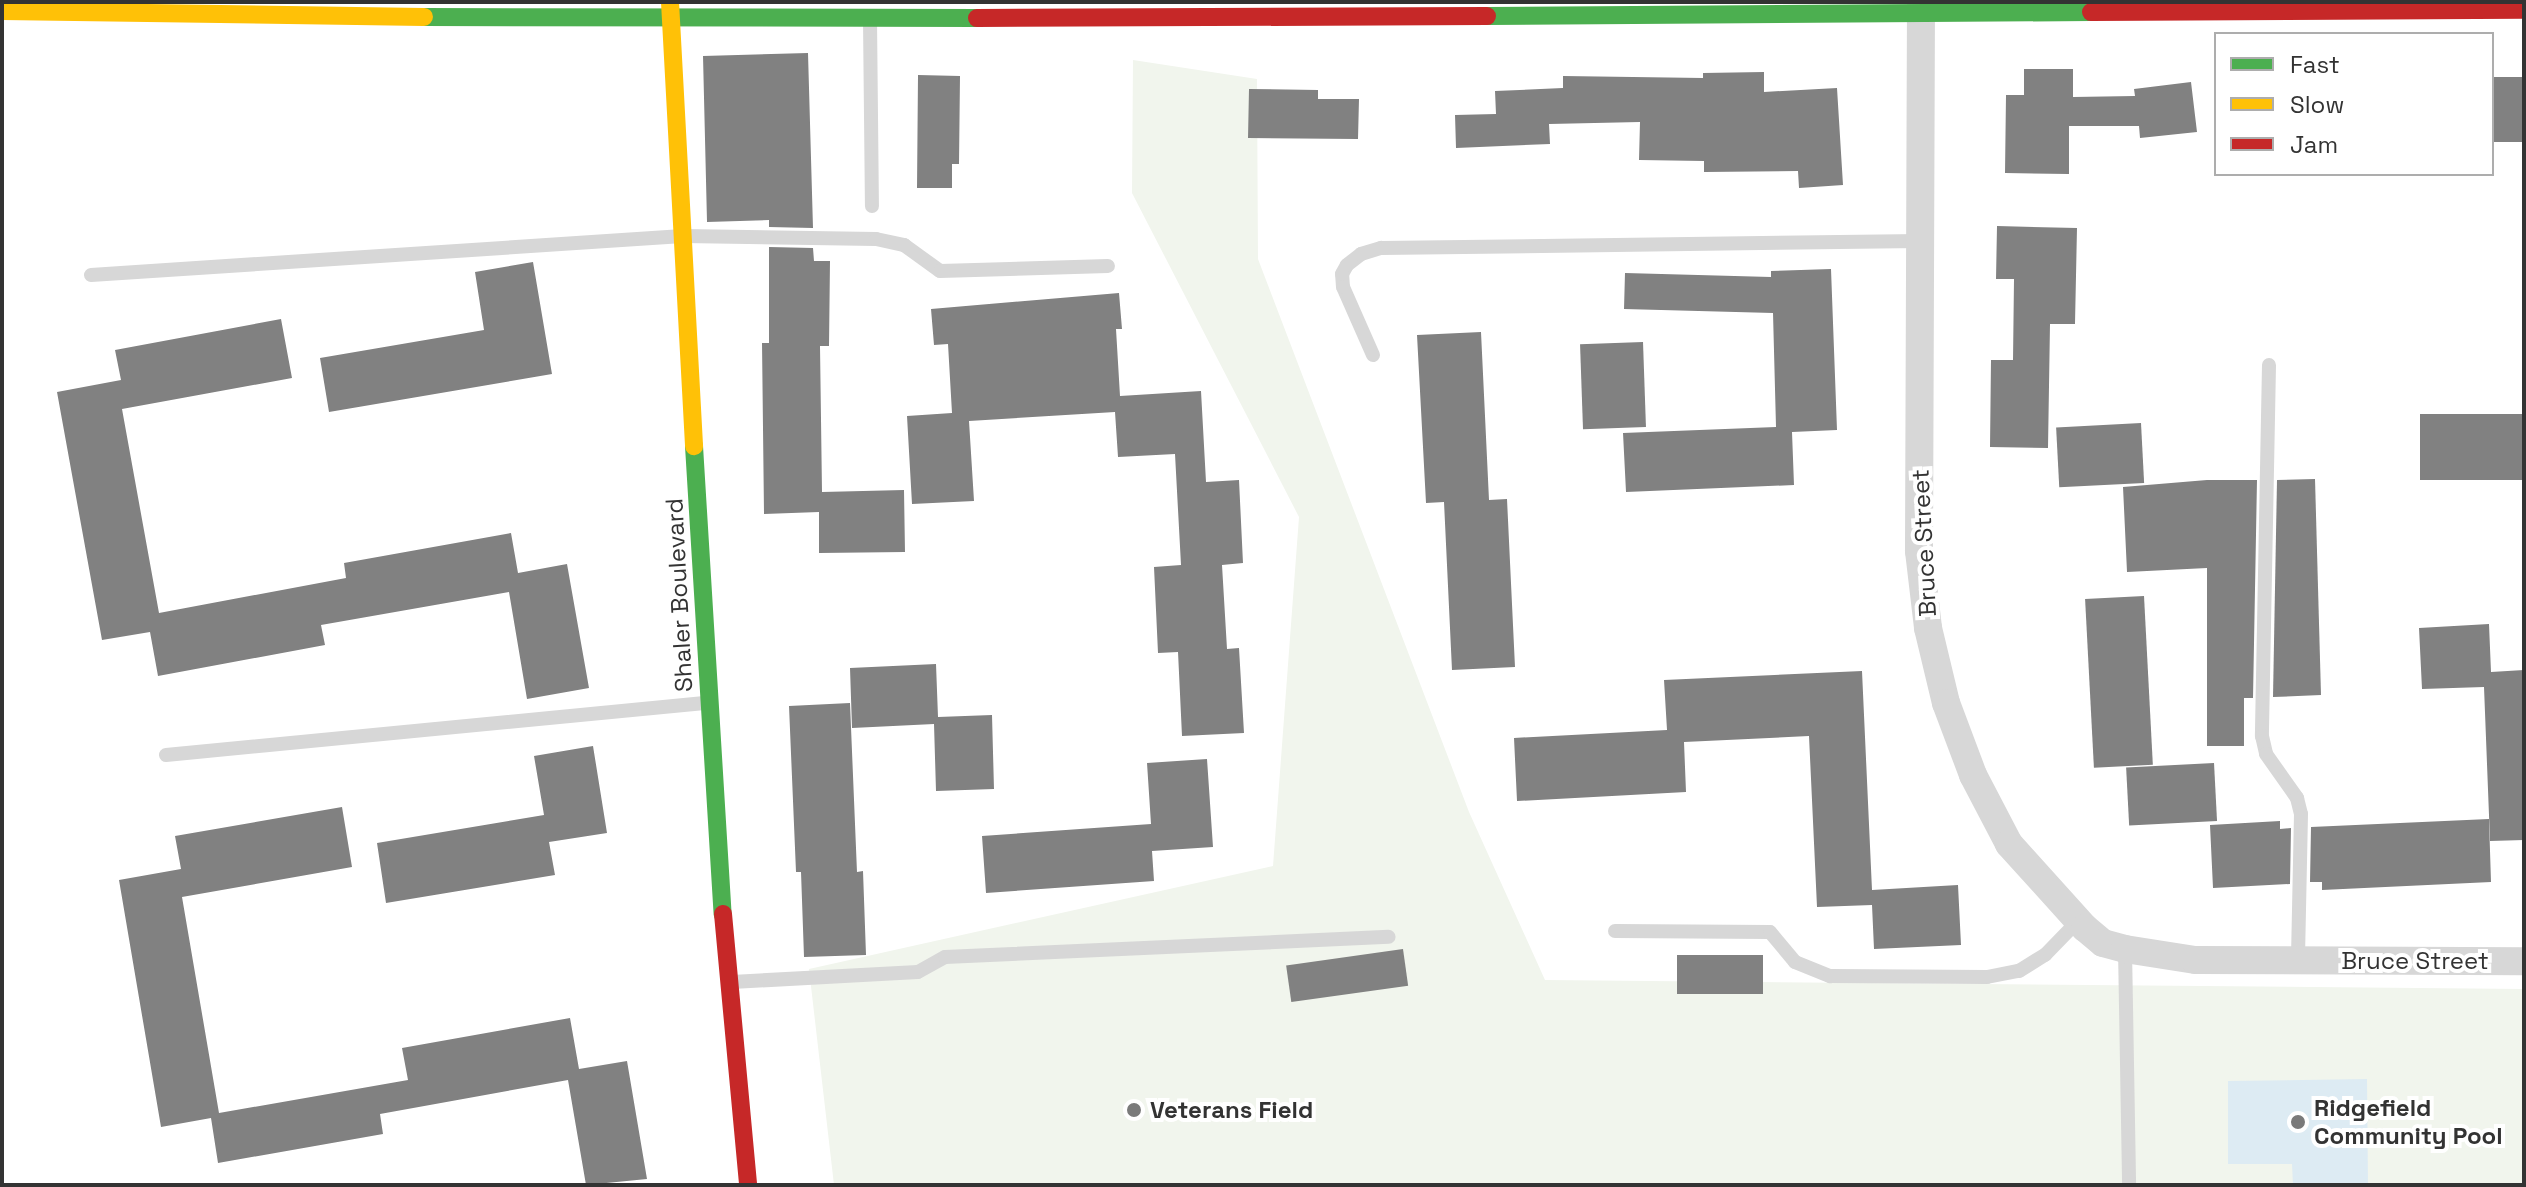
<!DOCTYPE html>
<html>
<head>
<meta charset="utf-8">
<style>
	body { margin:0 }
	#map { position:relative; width:2526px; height:1187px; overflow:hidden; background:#fff; font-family:"Space Grotesk",sans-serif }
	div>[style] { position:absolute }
	.green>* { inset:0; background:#f1f5ed }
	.water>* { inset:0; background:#ddebf3 }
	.building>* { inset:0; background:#818181; transform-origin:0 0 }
	.lane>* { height:14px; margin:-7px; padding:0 7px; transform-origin:7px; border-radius:7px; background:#d7d7d7 }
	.street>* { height:28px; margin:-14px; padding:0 14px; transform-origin:14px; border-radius:14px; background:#d7d7d7 }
	.fast>* { height:18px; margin:-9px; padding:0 9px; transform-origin:9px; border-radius:9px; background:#4caf50 }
	.slow>* { height:18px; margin:-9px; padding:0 9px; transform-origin:9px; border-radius:9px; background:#ffc107 }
	.jam>* { height:18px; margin:-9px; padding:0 9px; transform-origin:9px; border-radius:9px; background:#c62828 }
	.dots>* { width:22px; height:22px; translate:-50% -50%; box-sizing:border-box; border:4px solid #fff; border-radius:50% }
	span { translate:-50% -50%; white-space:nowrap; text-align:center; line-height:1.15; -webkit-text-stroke:8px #fff; paint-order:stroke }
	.street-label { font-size:24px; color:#333 }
	.poi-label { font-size:24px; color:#333; font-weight:700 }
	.left { translate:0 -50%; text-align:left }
	.frame { position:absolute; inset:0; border:4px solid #333; pointer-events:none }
	.legend { position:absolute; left:2214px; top:32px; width:280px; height:144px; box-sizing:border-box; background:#fff; border:2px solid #adadad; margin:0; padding:10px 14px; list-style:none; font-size:24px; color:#333 }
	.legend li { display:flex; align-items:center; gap:16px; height:40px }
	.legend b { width:40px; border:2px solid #adadad }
</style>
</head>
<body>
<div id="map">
	<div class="green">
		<div style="clip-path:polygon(1133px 60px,1257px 79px,1258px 259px,1469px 812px,1545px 980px,2524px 989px,2524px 1185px,834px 1185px,809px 969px,1273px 866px,1299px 517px,1132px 193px)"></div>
	</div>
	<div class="water">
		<div style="clip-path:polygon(2367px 1079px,2368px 1185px,2293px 1185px,2292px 1164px,2228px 1164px,2228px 1081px)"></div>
	</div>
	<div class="building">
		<div style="clip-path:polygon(808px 53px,813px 228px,769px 227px,769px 220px,707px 222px,703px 56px)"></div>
		<div style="clip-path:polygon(2024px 69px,2073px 69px,2073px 97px,2135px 96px,2134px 89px,2191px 82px,2197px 132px,2140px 138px,2139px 126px,2069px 126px,2069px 174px,2005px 173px,2006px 95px,2024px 95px)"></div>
		<div style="clip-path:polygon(1764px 72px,1764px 92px,1837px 88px,1843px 185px,1799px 188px,1798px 171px,1704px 172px,1704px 161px,1639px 160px,1640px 122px,1549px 124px,1550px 144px,1456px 148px,1455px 115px,1496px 114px,1495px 91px,1563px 88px,1563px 76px,1703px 78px,1703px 73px)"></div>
		<div style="clip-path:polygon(918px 75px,960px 76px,959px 164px,952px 164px,952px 188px,917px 188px)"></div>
		<div style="left:2524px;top:77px;width:65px;height:32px;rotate:90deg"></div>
		<div style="clip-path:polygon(1249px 89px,1318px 90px,1318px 99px,1359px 99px,1358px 139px,1248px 138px)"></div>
		<div style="clip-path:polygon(1997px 226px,2077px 228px,2075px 324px,2050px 324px,2048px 448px,1990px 447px,1991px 360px,2013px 360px,2014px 279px,1996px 279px)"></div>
		<div style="clip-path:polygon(769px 247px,813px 248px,814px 261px,830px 261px,829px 346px,820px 346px,822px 492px,904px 490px,905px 552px,819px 553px,819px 512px,764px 514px,762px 343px,769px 343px)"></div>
		<div style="clip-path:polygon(533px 262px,552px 374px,329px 412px,320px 358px,484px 330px,475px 272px)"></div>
		<div style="clip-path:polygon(1831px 269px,1837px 430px,1792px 432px,1794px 485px,1626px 492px,1623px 433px,1776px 427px,1773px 313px,1624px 309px,1625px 273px,1771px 277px,1771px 271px)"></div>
		<div style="clip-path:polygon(1119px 293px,1122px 329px,1116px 329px,1120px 396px,1201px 391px,1206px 482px,1239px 480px,1243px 563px,1222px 565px,1227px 649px,1239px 648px,1244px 733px,1182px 736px,1178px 652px,1158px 653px,1154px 567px,1181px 565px,1175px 454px,1118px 457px,1115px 412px,969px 421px,974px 501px,912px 504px,907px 416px,952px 413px,948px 344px,934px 345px,931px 309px)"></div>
		<div style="clip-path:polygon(281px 319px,292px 378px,122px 409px,159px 613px,346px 578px,344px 563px,511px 533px,518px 573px,567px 564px,589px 688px,527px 699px,509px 592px,321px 625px,325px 645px,158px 676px,150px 632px,102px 640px,57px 392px,121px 380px,115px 350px)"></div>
		<div style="clip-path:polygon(1481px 332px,1489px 500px,1507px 499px,1515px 667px,1452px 670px,1444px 502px,1426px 503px,1417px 335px)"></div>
		<div style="left:1643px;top:342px;width:85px;height:63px;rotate:88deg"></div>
		<div style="left:2524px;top:414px;width:66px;height:104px;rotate:90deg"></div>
		<div style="left:2141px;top:423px;width:60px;height:85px;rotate:87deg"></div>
		<div style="clip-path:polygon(2315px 479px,2321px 695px,2273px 697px,2277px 480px)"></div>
		<div style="clip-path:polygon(2207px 480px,2257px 480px,2253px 698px,2244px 698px,2244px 746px,2207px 746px,2207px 568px,2127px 572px,2123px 487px)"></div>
		<div style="left:2144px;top:596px;width:169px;height:59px;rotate:87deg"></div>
		<div style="clip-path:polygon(2489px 624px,2491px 672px,2524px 670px,2524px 840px,2490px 841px,2484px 687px,2422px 689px,2419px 628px)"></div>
		<div style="clip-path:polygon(936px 664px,938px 717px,992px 715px,994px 789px,936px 791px,934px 724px,852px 728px,850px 668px)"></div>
		<div style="clip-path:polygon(1862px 671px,1872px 890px,1958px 885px,1961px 945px,1874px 949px,1872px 905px,1817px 907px,1809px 736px,1684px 742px,1686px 792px,1517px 801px,1514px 738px,1667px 730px,1664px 680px)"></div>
		<div style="clip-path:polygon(850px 703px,857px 872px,863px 871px,866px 955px,804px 957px,801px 872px,796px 872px,789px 706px)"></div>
		<div style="clip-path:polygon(593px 746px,607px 833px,549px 842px,555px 875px,386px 903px,377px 843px,544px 815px,534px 756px)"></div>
		<div style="clip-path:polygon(1207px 759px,1213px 847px,1152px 851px,1154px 881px,986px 893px,982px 836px,1151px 824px,1147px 763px)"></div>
		<div style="left:2214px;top:763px;width:58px;height:88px;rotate:87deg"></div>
		<div style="clip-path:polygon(342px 807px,352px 867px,182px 897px,219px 1113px,408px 1080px,402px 1048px,570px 1018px,579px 1069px,627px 1061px,647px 1179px,586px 1185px,568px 1080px,380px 1114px,383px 1134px,218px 1163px,211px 1118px,161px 1127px,119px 880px,181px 869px,175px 836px)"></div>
		<div style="clip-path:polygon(2489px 819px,2491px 882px,2322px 890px,2322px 882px,2310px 882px,2311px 827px)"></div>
		<div style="clip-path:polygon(2280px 821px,2280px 829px,2291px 828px,2290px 884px,2213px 888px,2210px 825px)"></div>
		<div style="left:1403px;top:949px;width:37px;height:118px;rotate:82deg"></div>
		<div style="left:1677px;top:955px;width:86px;height:39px"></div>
	</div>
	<div class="lane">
		<div style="left:870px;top:20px;width:186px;rotate:89.4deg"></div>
		<div style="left:91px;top:275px;width:593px;rotate:-3.77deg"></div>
		<div style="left:683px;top:236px;width:193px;rotate:0.9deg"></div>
		<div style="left:876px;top:239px;width:29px;rotate:12deg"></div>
		<div style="left:904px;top:245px;width:44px;rotate:35.8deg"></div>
		<div style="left:940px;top:271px;width:168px;rotate:-1.7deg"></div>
		<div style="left:1373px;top:355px;width:74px;rotate:-113.8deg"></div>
		<div style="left:1343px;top:287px;width:13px;rotate:-94deg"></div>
		<div style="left:1342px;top:274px;width:10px;rotate:-61deg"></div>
		<div style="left:1347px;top:265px;width:18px;rotate:-38deg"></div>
		<div style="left:1361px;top:254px;width:21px;rotate:-17deg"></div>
		<div style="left:1381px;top:248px;width:539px;rotate:-0.74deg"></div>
		<div style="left:2269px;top:365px;width:371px;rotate:91.1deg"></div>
		<div style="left:2262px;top:736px;width:18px;rotate:77deg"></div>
		<div style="left:2266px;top:754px;width:54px;rotate:54.8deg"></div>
		<div style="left:2297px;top:798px;width:16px;rotate:76deg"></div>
		<div style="left:2301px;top:814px;width:147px;rotate:91.2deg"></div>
		<div style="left:166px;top:755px;width:541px;rotate:-5.52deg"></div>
		<div style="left:1615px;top:931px;width:155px;rotate:0.4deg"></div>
		<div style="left:1770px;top:932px;width:39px;rotate:50deg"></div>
		<div style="left:1795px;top:962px;width:38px;rotate:22deg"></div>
		<div style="left:1830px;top:976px;width:157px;rotate:0.4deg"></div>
		<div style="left:1987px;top:977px;width:33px;rotate:-11deg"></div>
		<div style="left:2019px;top:971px;width:31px;rotate:-32deg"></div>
		<div style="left:2045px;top:955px;width:47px;rotate:-45.9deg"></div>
		<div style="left:2125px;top:949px;width:236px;rotate:89deg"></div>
		<div style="left:732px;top:982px;width:186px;rotate:-3.1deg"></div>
		<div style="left:918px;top:972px;width:31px;rotate:-29deg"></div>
		<div style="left:945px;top:957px;width:444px;rotate:-2.6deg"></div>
	</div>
	<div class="street">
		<div style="left:1921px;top:2px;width:549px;rotate:90.21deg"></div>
		<div style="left:1919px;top:551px;width:78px;rotate:83.3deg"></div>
		<div style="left:1928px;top:628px;width:77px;rotate:76.5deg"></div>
		<div style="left:1946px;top:703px;width:77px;rotate:69.4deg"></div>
		<div style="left:1973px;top:775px;width:78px;rotate:62.4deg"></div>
		<div style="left:2009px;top:844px;width:113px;rotate:47.9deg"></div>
		<div style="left:2085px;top:928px;width:23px;rotate:40deg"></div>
		<div style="left:2103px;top:943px;width:23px;rotate:15deg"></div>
		<div style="left:2125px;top:949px;width:71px;rotate:8.9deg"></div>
		<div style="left:2195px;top:960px;width:329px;rotate:0.2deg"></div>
	</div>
	<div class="fast">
		<div style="left:1487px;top:16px;width:604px;rotate:-0.38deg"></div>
		<div style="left:424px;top:17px;width:553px;rotate:0.1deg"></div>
		<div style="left:694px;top:446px;width:469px;rotate:86.5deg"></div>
	</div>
	<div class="slow">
		<div style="left:670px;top:2px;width:445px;rotate:86.9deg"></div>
		<div style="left:2px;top:11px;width:422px;rotate:0.8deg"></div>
	</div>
	<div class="jam">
		<div style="left:2091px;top:12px;width:433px;rotate:-0.3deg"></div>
		<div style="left:977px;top:18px;width:510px;rotate:-0.22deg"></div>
		<div style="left:723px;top:914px;width:272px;rotate:84.7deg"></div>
	</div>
	<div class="dots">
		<div style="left:1134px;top:1110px;background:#7a7a7a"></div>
		<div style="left:2298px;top:1122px;background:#7a7a7a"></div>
	</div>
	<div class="street-label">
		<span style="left:1924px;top:543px;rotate:-93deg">Bruce Street</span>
		<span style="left:679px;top:595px;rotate:-93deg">Shaler Boulevard</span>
		<span style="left:2415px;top:961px">Bruce Street</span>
	</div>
	<div class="poi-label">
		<span class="left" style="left:2314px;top:1122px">Ridgefield<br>Community Pool</span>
		<span class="left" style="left:1150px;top:1110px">Veterans Field</span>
	</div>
	<div class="frame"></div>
	<ul class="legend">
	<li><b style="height:10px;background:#4caf50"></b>Fast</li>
	<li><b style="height:10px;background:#ffc107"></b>Slow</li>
	<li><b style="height:10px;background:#c62828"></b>Jam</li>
	</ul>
</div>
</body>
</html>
